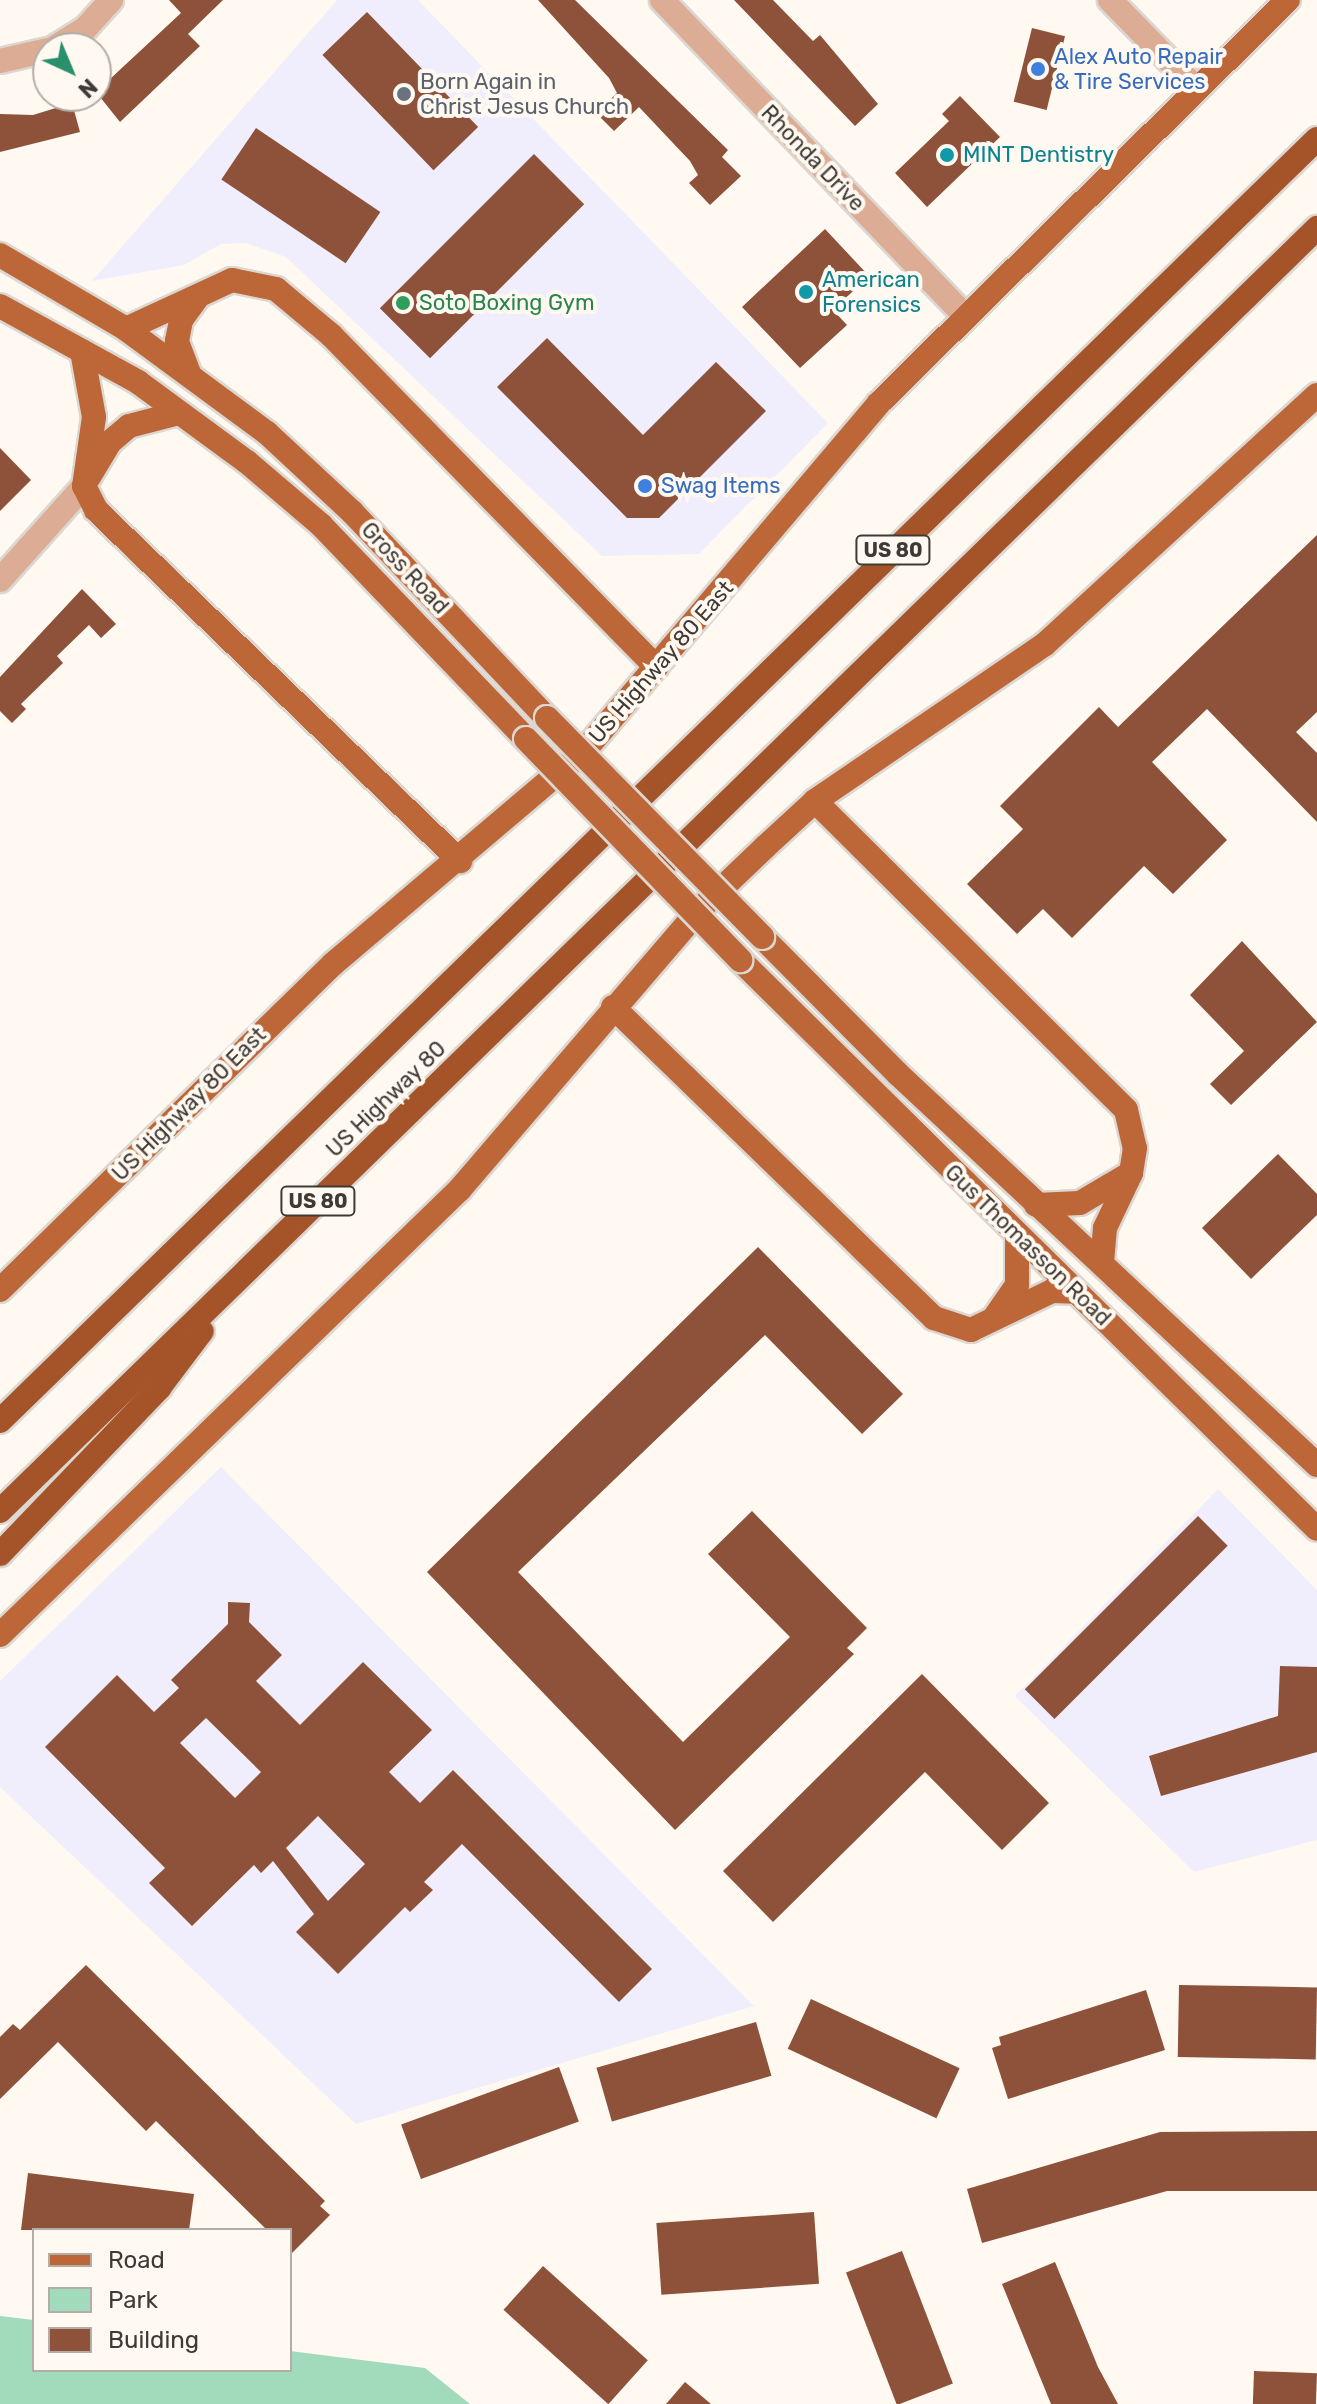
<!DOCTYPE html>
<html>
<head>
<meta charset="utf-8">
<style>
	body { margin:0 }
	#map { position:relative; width:1317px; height:2404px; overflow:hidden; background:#fff9f2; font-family:Rubik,sans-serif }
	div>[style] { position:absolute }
	.commercial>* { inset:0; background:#f0eefc }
	.green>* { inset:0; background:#a2dbbb }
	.building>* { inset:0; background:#8e5139; transform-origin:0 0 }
	.roads { filter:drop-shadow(2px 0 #dcd7d0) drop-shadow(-2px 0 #dcd7d0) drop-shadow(0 2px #dcd7d0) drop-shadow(0 -2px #dcd7d0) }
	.minor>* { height:24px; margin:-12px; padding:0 12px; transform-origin:12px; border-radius:12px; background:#ddac94 }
	.major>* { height:24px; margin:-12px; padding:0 12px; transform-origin:12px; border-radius:12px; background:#bd6637 }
	.highway>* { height:24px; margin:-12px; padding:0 12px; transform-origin:12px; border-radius:12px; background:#a45428 }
	.bridges { filter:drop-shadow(2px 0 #dcd7d0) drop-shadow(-2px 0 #dcd7d0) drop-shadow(0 2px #dcd7d0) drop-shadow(0 -2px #dcd7d0) }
	.major-bridge>* { height:24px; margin:-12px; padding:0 12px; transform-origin:12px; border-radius:12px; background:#bd6637 }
	.dots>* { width:22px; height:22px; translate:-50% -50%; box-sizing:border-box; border:4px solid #fff9f2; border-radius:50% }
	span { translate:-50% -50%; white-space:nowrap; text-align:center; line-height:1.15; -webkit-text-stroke:8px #fff9f2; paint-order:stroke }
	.shield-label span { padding:2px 6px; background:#fff9f2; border:2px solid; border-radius:6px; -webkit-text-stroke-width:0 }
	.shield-label { font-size:20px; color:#3f3a33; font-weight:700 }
	.shop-label { font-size:22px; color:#366cbe }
	.left { translate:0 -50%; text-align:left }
	.worship-label { font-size:22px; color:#5b616d }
	.culture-label { font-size:22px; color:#0d838f }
	.street-label { font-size:22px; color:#3f3a33 }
	.leisure-label { font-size:22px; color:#27864d }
	.legend { position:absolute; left:32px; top:2228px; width:260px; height:144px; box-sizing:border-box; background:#fff9f2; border:2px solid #b2ada6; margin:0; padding:10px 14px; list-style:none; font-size:24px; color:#3f3a33 }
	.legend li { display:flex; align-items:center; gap:16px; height:40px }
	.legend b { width:40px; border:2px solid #b2ada6 }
	.north { position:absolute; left:32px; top:32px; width:80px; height:80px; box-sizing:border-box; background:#fff9f2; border:2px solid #b2ada6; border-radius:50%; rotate:136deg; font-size:22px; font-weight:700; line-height:32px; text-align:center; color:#3f3a33 }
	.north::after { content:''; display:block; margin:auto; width:28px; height:36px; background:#298f6c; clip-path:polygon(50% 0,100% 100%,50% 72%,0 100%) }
</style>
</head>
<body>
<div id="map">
	<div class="commercial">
		<div style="clip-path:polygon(337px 0,418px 0,828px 423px,699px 554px,602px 556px,286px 257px,246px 243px,221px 244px,184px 265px,92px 281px)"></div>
		<div style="clip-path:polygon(221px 1467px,754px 2006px,356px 2124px,0 1787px,0 1681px)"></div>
		<div style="clip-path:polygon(1218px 1489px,1317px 1590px,1317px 1840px,1194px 1872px,1015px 1696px)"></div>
	</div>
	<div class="green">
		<div style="clip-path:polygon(0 2316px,34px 2320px,34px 2370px,290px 2370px,290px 2351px,425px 2368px,470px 2404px,0 2404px)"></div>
	</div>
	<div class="building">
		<div style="clip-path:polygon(169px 0,223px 0,188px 34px,200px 46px,120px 122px,96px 92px,181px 13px)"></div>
		<div style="clip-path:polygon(538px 0,575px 0,728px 150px,722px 157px,741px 176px,710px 205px,689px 183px,698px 175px,690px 161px,639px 107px,614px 131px,596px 113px,617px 93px,609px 78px)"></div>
		<div style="clip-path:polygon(734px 0,773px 0,813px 41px,820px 35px,878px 104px,855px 126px)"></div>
		<div style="left:367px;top:12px;width:160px;height:62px;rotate:46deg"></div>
		<div style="left:1032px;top:28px;width:34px;height:76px;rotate:14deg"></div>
		<div style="clip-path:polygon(960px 96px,1000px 137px,927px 207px,895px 173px,949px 121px,942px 114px)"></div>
		<div style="clip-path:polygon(72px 103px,80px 132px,0 152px,0 114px,33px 115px)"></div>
		<div style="left:256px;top:128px;width:150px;height:62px;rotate:34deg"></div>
		<div style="left:534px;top:154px;width:71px;height:218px;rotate:45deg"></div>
		<div style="clip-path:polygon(825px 229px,869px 276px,833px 310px,847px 325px,800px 368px,742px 307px)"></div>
		<div style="clip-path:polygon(547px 338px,643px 435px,716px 362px,766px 411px,659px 518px,627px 518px,497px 387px)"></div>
		<div style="clip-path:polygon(0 448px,31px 480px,0 511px)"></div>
		<div style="clip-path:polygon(1317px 535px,1317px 712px,1296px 732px,1317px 753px,1317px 822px,1207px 709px,1152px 762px,1227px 840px,1173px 894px,1144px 866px,1072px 938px,1043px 909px,1017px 934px,967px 884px,1023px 829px,1000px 806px,1099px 707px,1118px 727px)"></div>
		<div style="clip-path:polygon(82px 589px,116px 624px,101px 638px,89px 625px,57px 656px,63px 663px,21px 704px,26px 709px,12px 723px,0 711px,0 677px)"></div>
		<div style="clip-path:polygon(1242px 941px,1317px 1022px,1231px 1105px,1210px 1084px,1244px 1051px,1190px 995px)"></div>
		<div style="clip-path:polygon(1278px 1154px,1317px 1194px,1317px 1215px,1251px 1279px,1202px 1228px)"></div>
		<div style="clip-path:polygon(758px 1247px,903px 1394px,862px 1434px,765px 1335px,518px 1572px,683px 1742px,790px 1637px,708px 1554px,752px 1511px,867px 1628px,847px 1648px,854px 1654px,675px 1830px,427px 1572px)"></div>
		<div style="left:1198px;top:1516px;width:42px;height:245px;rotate:45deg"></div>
		<div style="clip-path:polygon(evenodd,228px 1602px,250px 1603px,249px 1622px,282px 1655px,256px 1681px,300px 1725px,363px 1662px,432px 1730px,389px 1772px,420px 1803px,453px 1770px,652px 1969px,619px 2002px,462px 1844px,424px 1882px,433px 1890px,410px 1912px,405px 1907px,338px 1974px,296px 1932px,314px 1914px,273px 1861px,261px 1873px,254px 1865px,192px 1926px,149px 1883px,165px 1868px,45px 1747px,117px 1675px,154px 1712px,179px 1688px,171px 1680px,228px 1624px,228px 1602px,206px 1718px,261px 1772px,235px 1798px,180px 1743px,206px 1718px,228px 1602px,318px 1816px,365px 1864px,328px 1901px,286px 1848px,318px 1816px)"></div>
		<div style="clip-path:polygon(1280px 1666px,1317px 1667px,1317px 1752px,1161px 1796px,1149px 1756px,1278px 1716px)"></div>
		<div style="clip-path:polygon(922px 1674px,1049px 1803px,1002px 1850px,925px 1772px,773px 1922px,723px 1871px)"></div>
		<div style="clip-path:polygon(86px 1965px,325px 2201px,320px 2206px,330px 2215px,290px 2255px,290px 2230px,267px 2230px,156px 2121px,146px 2131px,58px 2042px,0 2099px,0 2037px,13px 2024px,20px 2030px)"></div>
		<div style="left:1179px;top:1985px;width:138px;height:72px;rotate:1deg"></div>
		<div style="clip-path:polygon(1146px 1990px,1165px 2050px,1008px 2099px,992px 2048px,1001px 2045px,999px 2037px)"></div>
		<div style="left:811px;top:1999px;width:164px;height:55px;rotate:25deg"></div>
		<div style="left:756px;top:2022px;width:56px;height:166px;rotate:74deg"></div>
		<div style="left:559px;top:2067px;width:58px;height:168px;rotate:70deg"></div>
		<div style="clip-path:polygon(1317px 2131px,1317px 2191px,1167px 2191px,982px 2243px,967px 2189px,1160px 2132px)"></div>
		<div style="clip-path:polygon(28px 2173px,194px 2194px,189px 2230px,21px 2230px)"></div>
		<div style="left:814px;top:2212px;width:72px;height:158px;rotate:86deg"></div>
		<div style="left:902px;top:2251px;width:142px;height:60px;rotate:69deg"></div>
		<div style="clip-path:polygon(1055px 2262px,1098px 2367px,1118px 2404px,1051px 2404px,1002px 2284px)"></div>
		<div style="left:543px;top:2266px;width:141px;height:59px;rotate:42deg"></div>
		<div style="left:1254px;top:2371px;width:63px;height:33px;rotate:2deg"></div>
		<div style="clip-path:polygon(685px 2382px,711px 2404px,666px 2404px)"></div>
	</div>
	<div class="roads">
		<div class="minor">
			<div style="left:662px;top:0;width:438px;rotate:46.2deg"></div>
			<div style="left:1110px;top:0;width:124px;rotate:45.7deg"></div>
			<div style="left:54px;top:48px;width:36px;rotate:-32deg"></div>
			<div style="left:85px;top:29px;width:39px;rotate:-48deg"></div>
			<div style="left:0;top:61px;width:49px;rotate:-12.9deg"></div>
			<div style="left:0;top:580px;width:126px;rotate:-48.2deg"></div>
		</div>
		<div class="major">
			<div style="left:0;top:255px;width:146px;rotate:30.4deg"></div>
			<div style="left:126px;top:329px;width:175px;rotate:36.4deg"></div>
			<div style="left:267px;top:433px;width:116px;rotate:42.9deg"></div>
			<div style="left:352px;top:512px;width:284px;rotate:46.6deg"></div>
			<div style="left:0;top:306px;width:158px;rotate:28.8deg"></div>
			<div style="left:138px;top:382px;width:135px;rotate:36.3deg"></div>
			<div style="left:247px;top:462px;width:97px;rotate:40.4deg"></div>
			<div style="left:321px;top:525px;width:296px;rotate:46.2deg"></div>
			<div style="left:126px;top:329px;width:117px;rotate:-24.8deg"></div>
			<div style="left:232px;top:280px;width:45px;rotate:11.6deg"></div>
			<div style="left:276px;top:289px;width:72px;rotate:39.9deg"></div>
			<div style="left:331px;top:335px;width:465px;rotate:45.6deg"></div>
			<div style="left:82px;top:351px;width:67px;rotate:79.7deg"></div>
			<div style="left:94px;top:417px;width:70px;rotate:98.2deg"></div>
			<div style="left:84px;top:486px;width:27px;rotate:63deg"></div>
			<div style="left:96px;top:510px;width:506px;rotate:43.96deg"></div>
			<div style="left:189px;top:373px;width:34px;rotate:-111deg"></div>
			<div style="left:177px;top:341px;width:21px;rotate:-79deg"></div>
			<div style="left:181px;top:320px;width:27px;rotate:-54deg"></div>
			<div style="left:89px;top:477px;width:41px;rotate:-59deg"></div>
			<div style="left:110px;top:442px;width:25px;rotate:-40deg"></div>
			<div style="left:129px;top:426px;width:52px;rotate:-14.6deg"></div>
			<div style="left:815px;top:801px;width:438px;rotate:44.8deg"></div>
			<div style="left:1126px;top:1110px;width:39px;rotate:77deg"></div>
			<div style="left:1135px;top:1148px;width:25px;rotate:99deg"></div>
			<div style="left:1131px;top:1173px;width:61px;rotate:115.3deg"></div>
			<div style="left:1105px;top:1228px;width:34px;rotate:95deg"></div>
			<div style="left:762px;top:937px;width:193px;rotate:45.2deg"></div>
			<div style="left:898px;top:1074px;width:573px;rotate:43.02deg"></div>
			<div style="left:740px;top:960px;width:810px;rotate:44.6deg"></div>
			<div style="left:613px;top:1007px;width:447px;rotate:44.1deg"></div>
			<div style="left:934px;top:1318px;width:39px;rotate:18deg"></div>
			<div style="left:971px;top:1330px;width:90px;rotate:-25.7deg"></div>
			<div style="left:1052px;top:1291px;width:23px;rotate:2deg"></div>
			<div style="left:1036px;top:1205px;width:44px;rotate:-2.6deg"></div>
			<div style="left:1080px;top:1203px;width:59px;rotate:-30.5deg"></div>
			<div style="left:0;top:1290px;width:466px;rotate:-44.4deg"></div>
			<div style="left:333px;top:964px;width:331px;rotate:-40.3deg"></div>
			<div style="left:585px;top:750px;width:455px;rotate:-49.7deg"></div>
			<div style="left:879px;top:403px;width:574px;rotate:-44.58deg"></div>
			<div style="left:994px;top:1318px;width:40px;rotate:-55.1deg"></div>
			<div style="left:1017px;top:1285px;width:51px;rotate:-90deg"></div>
			<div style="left:0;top:1635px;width:641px;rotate:-44.11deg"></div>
			<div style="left:460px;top:1189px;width:365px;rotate:-49.4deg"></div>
			<div style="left:697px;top:912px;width:94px;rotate:-43.7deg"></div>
			<div style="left:765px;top:847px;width:68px;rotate:-42.6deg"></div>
			<div style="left:815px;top:801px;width:277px;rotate:-34.3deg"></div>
			<div style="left:1044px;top:645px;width:370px;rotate:-42.5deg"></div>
		</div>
		<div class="highway">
			<div style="left:0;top:1421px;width:1838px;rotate:-44.23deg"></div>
			<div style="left:0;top:1511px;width:1839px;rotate:-44.25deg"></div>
			<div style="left:0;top:1554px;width:230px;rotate:-46.2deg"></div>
			<div style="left:159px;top:1388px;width:71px;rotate:-53deg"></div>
		</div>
	</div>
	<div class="bridges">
		<div class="major-bridge">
			<div style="left:547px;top:718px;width:307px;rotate:45.5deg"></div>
			<div style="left:526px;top:739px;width:308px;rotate:45.9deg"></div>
		</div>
	</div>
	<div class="dots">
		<div style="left:1038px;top:69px;background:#3f7fe0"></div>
		<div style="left:404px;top:94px;background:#6b7280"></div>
		<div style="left:947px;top:155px;background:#0f9aa8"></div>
		<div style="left:806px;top:292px;background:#0f9aa8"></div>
		<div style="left:403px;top:303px;background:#2e9e5b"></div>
		<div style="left:645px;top:486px;background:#3f7fe0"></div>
	</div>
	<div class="shield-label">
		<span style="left:893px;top:550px">US 80</span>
		<span style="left:318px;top:1201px">US 80</span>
	</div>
	<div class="shop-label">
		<span class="left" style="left:1054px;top:69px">Alex Auto Repair<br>&amp; Tire Services</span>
		<span class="left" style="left:661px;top:486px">Swag Items</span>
	</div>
	<div class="worship-label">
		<span class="left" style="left:420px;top:94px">Born Again in<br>Christ Jesus Church</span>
	</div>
	<div class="culture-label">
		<span class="left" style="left:963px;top:155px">MINT Dentistry</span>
		<span class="left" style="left:822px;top:292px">American<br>Forensics</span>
	</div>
	<div class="street-label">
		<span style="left:813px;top:158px;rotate:46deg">Rhonda Drive</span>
		<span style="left:405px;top:568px;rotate:47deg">Gross Road</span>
		<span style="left:661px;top:662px;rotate:-49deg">US Highway 80 East</span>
		<span style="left:386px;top:1099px;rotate:-44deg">US Highway 80</span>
		<span style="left:189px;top:1104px;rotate:-45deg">US Highway 80 East</span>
		<span style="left:1028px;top:1245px;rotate:44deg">Gus Thomasson Road</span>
	</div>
	<div class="leisure-label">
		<span class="left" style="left:419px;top:303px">Soto Boxing Gym</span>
	</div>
	<ul class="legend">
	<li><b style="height:10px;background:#bd6637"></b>Road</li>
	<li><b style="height:22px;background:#a2dbbb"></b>Park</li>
	<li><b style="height:22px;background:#8e5139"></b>Building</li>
	</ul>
	<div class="north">N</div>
</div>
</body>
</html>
